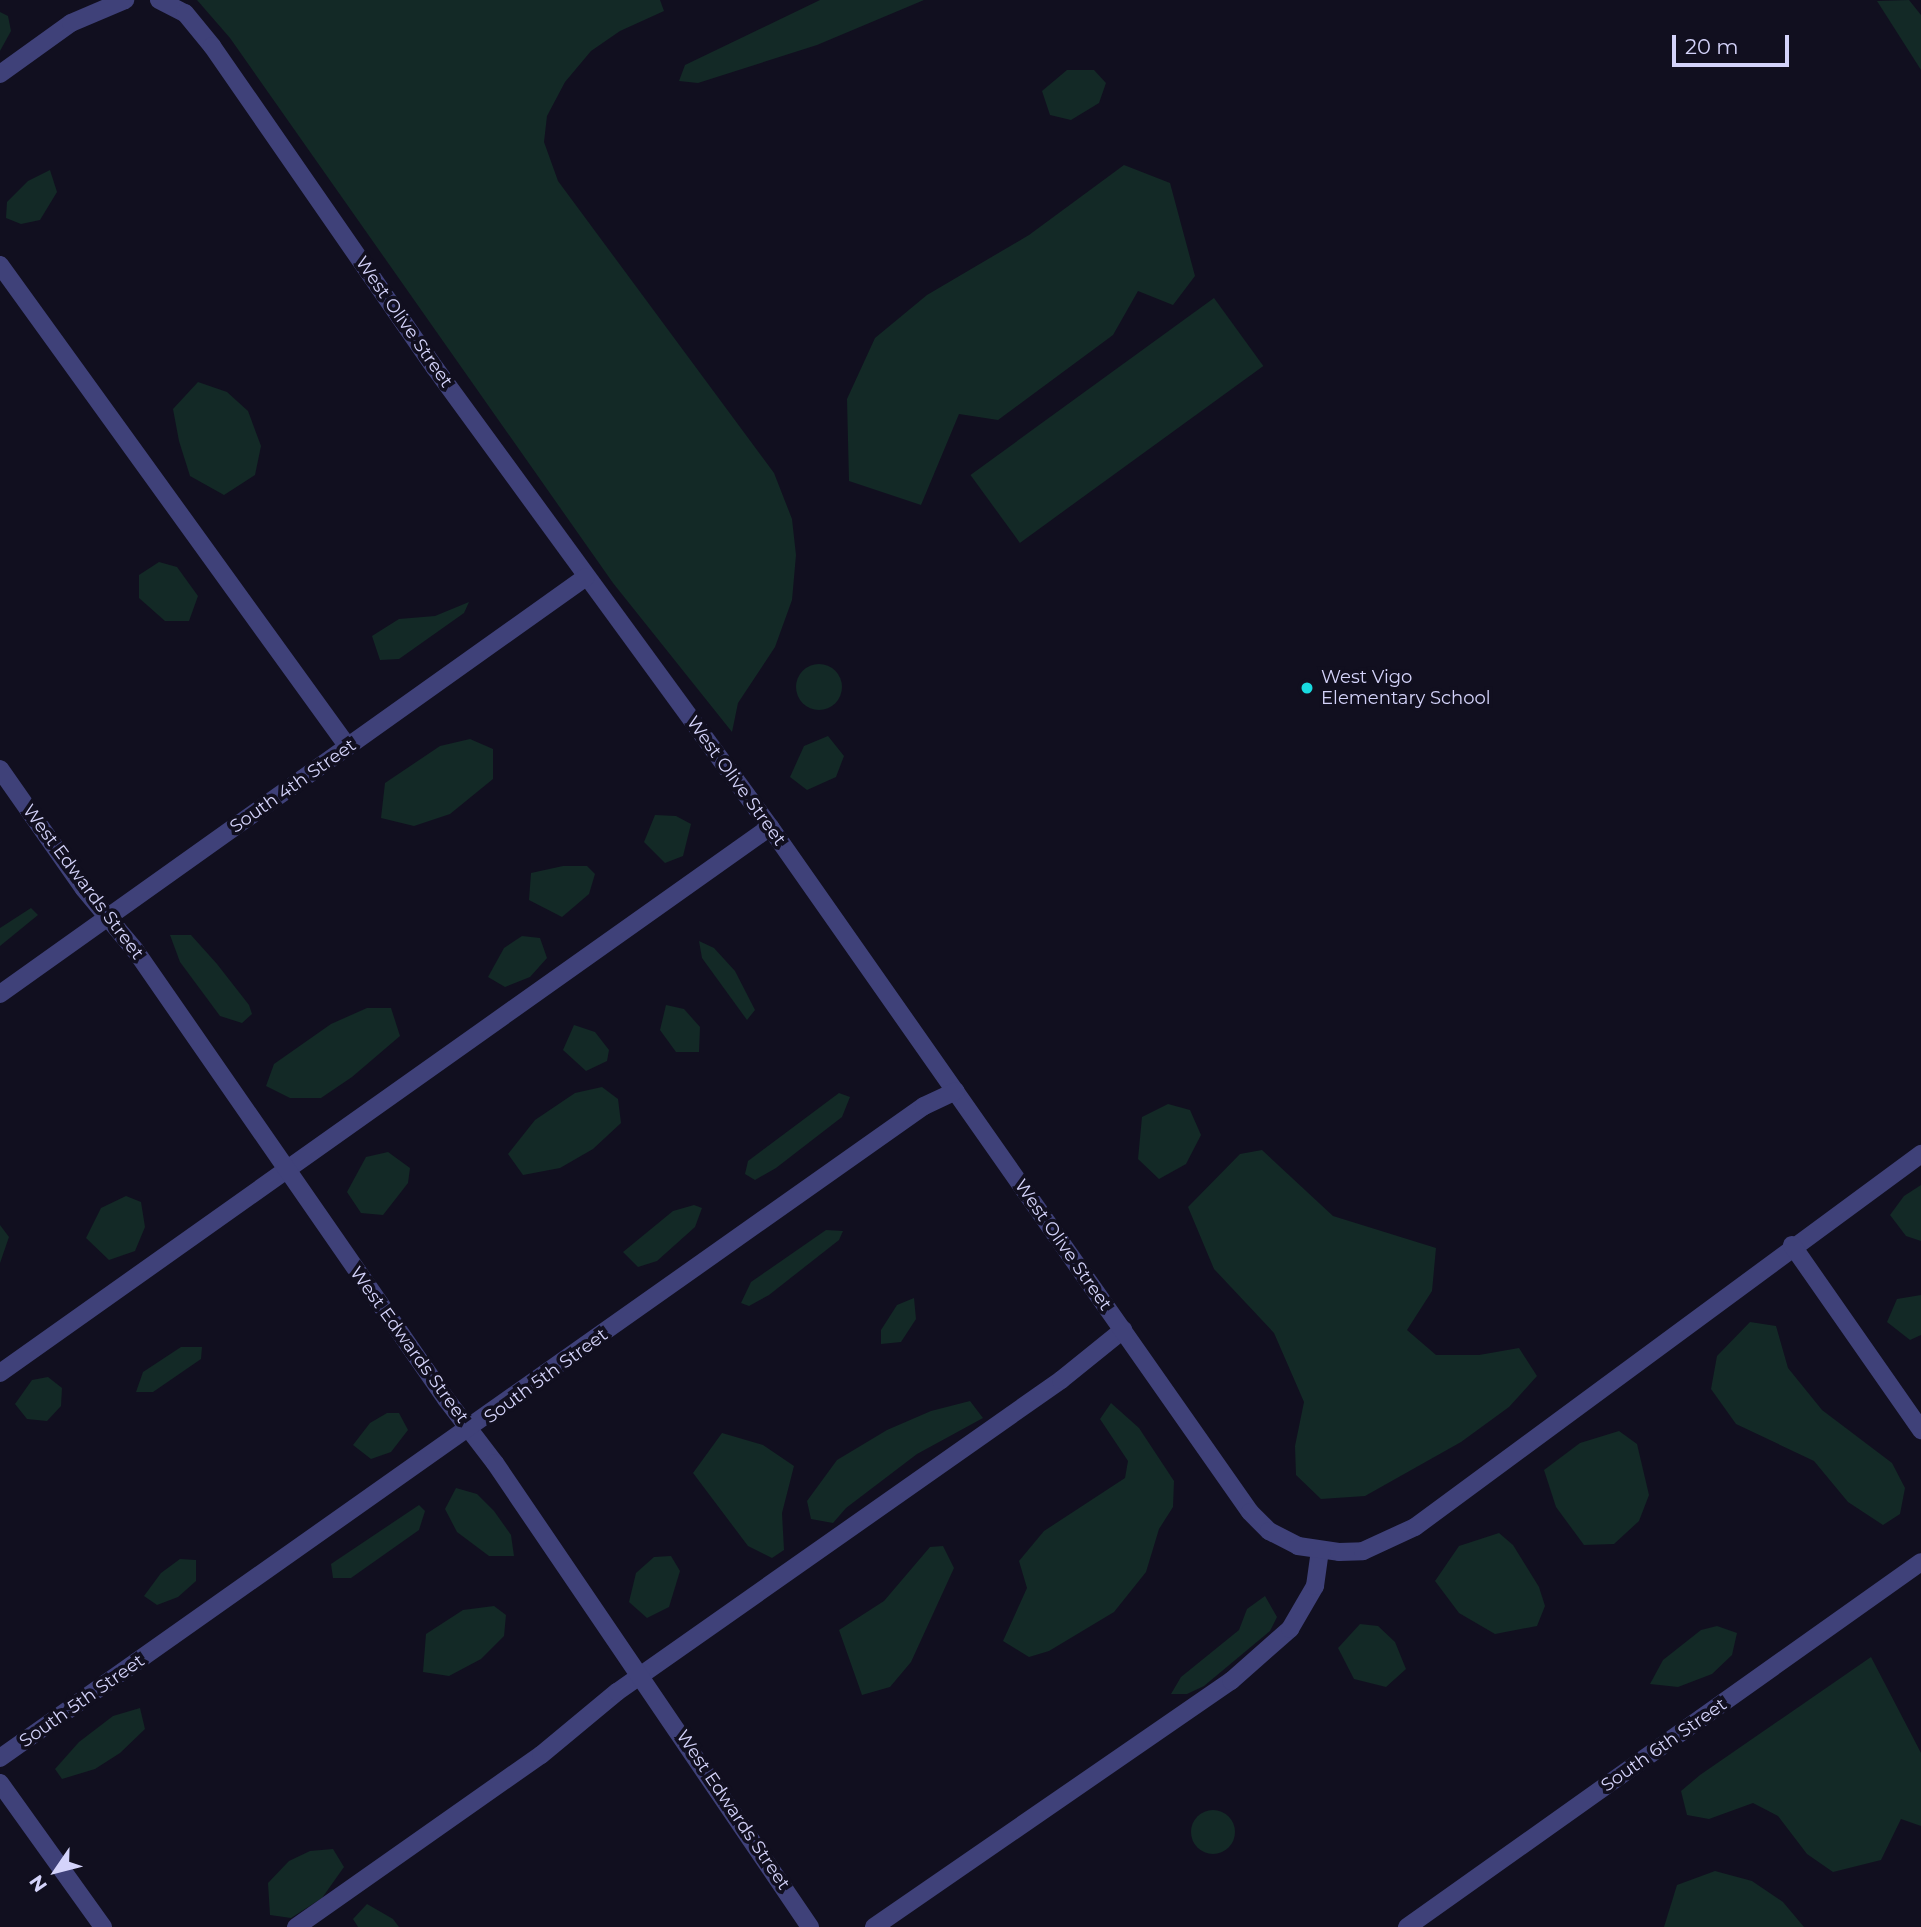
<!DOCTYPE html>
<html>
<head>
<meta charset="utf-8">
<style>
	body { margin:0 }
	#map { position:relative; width:1921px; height:1927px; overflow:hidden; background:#110f1f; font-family:Montserrat,sans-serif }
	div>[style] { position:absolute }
	.green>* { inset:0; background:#132926; transform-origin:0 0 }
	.round { border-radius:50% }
	.lane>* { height:18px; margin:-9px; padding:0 9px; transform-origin:9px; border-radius:9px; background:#3f4179 }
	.street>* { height:18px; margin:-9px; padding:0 9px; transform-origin:9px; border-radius:9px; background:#3f4179 }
	.dots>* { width:19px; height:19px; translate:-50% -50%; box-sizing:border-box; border:4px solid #110f1f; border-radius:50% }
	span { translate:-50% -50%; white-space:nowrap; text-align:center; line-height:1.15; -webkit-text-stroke:7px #110f1f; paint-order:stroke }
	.street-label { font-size:18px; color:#d4d3fa }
	.poi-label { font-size:18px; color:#d4d3fa }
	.left { translate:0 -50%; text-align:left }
	.north { position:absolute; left:21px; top:1836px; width:70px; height:70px; -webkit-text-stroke:5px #110f1f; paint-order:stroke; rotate:235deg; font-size:19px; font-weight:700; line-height:28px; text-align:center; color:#d4d3fa }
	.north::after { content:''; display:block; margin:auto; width:24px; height:32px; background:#d4d3fa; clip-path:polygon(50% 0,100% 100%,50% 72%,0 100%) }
	.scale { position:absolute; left:1672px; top:35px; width:117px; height:32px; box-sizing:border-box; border:4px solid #d4d3fa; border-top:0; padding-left:9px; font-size:21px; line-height:24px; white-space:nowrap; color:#d4d3fa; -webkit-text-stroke:5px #110f1f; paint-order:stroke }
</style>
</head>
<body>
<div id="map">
	<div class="green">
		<div style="clip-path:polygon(197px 0,660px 0,664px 11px,620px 31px,591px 51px,565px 82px,547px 116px,544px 142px,558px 181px,774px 473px,792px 519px,796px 555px,792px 600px,775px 647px,738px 703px,732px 732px,613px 583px,230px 38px)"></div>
		<div style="clip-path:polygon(820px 0,924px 0,817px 45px,698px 83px,679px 81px,685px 65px)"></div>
		<div style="clip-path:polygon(1909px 0,1921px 15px,1921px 70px,1877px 1px)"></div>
		<div style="clip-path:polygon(0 12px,8px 16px,11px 31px,0 51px)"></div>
		<div style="clip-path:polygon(1067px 70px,1094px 70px,1106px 83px,1099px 103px,1071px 120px,1050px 115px,1042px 91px)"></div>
		<div style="clip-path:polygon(1124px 165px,1170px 183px,1195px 276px,1173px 305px,1138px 291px,1113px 335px,998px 420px,959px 414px,921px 505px,849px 481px,847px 399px,875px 338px,927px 295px,1029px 235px)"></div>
		<div style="clip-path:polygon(50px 170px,57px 192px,40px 220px,21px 224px,6px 218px,7px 202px,28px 181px)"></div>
		<div style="left:1214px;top:298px;width:84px;height:301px;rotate:54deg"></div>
		<div style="clip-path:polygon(198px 382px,227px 392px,248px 411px,261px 446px,255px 475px,224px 495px,190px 476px,179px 441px,173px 409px)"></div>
		<div style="clip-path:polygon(159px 562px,177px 567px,198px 596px,189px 621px,165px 621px,139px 598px,139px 575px)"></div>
		<div style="clip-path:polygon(469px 602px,464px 613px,399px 659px,380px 660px,372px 636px,399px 619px,435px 616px)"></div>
		<div class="round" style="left:796px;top:664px;width:46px;height:46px"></div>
		<div style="clip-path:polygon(828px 736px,844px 756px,836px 777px,807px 790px,790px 777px,804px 746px)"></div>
		<div style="clip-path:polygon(470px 739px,493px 749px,493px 779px,450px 814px,414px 826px,381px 818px,385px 783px,440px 746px)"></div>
		<div style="clip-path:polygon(655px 815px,676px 816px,691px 824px,683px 856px,665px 863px,644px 842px)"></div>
		<div style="clip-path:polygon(563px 866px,587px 866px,595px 874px,589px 894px,562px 917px,529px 900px,531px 873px)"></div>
		<div style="clip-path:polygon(31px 908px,38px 915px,0 946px,0 928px)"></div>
		<div style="clip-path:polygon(170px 935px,191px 935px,217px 964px,249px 1005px,252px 1014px,242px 1023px,220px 1016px,180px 962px)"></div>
		<div style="clip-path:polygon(522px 936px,540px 938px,547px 958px,530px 977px,505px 987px,488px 977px,504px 948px)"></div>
		<div style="clip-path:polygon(699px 941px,714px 948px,735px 971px,755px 1010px,747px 1020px,702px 958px)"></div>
		<div style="clip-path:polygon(666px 1005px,684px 1009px,700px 1027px,699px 1052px,676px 1052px,660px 1030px)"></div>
		<div style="clip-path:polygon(367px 1008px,391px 1008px,400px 1036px,352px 1077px,321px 1098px,290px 1098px,266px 1086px,274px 1064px,331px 1024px)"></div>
		<div style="clip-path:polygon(574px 1025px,595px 1032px,609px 1050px,607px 1061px,586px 1071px,563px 1050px)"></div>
		<div style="clip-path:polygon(602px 1087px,618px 1099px,621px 1123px,593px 1149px,560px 1168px,523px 1175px,508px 1154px,535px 1120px,575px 1093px)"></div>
		<div style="clip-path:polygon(839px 1093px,850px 1097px,842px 1117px,776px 1168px,755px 1180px,745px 1174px,748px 1161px)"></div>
		<div style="clip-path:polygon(1168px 1104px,1190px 1110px,1201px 1135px,1186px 1164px,1159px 1179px,1138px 1159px,1142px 1117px)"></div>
		<div style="clip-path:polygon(1262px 1150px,1333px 1216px,1436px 1248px,1432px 1291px,1407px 1330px,1436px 1355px,1479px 1355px,1519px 1348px,1537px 1376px,1509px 1407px,1461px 1442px,1365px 1496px,1321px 1499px,1296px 1475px,1295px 1446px,1304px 1402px,1274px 1333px,1214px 1269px,1188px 1207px,1240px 1154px)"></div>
		<div style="clip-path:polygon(388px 1152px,410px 1168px,408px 1183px,383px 1215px,361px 1213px,347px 1192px,366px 1157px)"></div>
		<div style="clip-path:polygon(1921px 1185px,1921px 1241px,1906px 1236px,1890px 1215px,1904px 1196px)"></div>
		<div style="clip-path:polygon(126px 1196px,141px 1202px,145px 1227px,135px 1251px,109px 1260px,86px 1238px,101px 1208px)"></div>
		<div style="clip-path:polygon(694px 1205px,702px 1208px,695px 1227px,657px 1261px,638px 1267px,623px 1252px,673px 1211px)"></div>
		<div style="clip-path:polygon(0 1225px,9px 1237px,0 1263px)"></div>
		<div style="clip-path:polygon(826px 1230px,843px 1231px,839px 1240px,769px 1295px,749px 1306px,741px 1303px,751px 1282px)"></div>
		<div style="clip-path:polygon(1921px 1295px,1921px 1335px,1910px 1340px,1887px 1322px,1897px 1299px)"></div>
		<div style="clip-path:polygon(914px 1298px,916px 1319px,901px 1342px,881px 1344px,881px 1330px,897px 1305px)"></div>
		<div style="clip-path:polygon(1750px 1322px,1776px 1326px,1788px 1368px,1822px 1410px,1892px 1463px,1905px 1488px,1900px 1514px,1883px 1525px,1848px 1502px,1814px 1461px,1736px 1424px,1711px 1389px,1717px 1356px)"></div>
		<div style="clip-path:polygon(181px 1347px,202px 1347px,201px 1359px,153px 1392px,136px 1392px,143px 1372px)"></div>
		<div style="clip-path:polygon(48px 1377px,62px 1388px,61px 1406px,47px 1421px,27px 1419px,15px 1404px,32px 1380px)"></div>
		<div style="clip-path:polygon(970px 1401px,983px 1418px,917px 1454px,846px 1508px,833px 1523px,811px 1519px,807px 1501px,837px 1460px,887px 1430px,931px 1411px)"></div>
		<div style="clip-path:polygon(1111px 1403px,1139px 1428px,1174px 1481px,1173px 1507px,1159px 1529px,1146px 1572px,1114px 1612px,1049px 1651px,1029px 1657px,1003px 1641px,1027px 1588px,1019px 1561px,1044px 1531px,1125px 1478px,1128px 1461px,1100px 1419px)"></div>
		<div style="clip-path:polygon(387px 1413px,399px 1413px,408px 1430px,391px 1452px,371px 1459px,353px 1445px,370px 1423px)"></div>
		<div style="clip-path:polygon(1619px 1431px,1637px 1444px,1649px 1495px,1639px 1521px,1614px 1544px,1584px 1545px,1556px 1507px,1544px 1470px,1580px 1443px)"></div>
		<div style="clip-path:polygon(722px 1433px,763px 1445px,794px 1466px,782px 1513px,784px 1550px,772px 1558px,748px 1546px,693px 1473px)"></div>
		<div style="clip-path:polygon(456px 1488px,477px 1494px,494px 1511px,511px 1535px,514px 1556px,489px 1556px,457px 1532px,445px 1509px)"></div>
		<div style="clip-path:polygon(419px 1505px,425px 1511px,419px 1530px,351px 1578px,333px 1578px,331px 1564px)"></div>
		<div style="clip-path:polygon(1499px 1533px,1513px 1545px,1539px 1587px,1545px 1606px,1537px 1626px,1495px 1634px,1459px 1613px,1435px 1581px,1459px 1546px)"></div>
		<div style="clip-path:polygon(943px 1546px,954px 1568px,911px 1662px,890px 1687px,862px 1695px,839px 1630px,884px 1601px,930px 1547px)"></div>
		<div style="clip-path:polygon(671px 1556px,680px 1571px,669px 1607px,647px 1618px,629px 1602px,636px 1573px,654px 1557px)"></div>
		<div style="clip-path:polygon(180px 1559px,196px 1560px,196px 1581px,178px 1597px,157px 1605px,144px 1596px,161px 1573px)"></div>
		<div style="clip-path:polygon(1265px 1596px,1277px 1617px,1270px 1631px,1204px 1686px,1187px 1694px,1171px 1694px,1181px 1677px,1239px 1630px,1247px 1609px)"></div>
		<div style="clip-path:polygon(494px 1606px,506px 1615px,504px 1636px,481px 1659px,449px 1676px,423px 1672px,426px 1634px,463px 1610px)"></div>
		<div style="clip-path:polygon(1360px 1624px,1378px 1626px,1395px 1642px,1406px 1669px,1386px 1687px,1354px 1679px,1338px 1648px)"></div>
		<div style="clip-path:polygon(1717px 1626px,1737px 1633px,1732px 1655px,1712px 1674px,1678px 1687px,1650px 1684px,1663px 1660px,1701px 1630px)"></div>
		<div style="clip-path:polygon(1871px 1657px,1921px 1753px,1921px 1826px,1901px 1819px,1881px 1860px,1833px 1872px,1807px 1854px,1778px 1816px,1753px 1803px,1709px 1819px,1687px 1815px,1681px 1791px,1700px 1775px)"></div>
		<div style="clip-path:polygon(140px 1708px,145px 1729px,120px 1753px,95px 1769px,62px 1779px,55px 1769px,79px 1742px,113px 1716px)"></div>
		<div class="round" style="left:1191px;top:1810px;width:44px;height:44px"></div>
		<div style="clip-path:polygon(333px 1849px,344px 1867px,322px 1898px,291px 1918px,270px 1915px,268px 1883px,289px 1861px,310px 1851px)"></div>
		<div style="clip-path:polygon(1715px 1871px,1752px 1881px,1783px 1902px,1804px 1927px,1664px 1927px,1677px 1885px)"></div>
		<div style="clip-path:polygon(367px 1904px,393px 1919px,399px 1927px,358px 1927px,353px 1919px)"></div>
	</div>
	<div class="lane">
		<div style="left:0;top:265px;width:594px;rotate:54.17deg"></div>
		<div style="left:0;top:1373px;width:944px;rotate:-35.34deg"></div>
		<div style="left:0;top:1783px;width:177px;rotate:54.4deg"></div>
		<div style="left:296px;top:1927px;width:299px;rotate:-35.1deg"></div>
		<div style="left:541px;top:1755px;width:99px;rotate:-39.7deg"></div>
		<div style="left:617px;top:1692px;width:543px;rotate:-35.1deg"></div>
		<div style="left:1061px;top:1380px;width:80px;rotate:-38.9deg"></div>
		<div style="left:874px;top:1927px;width:434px;rotate:-34.6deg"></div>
		<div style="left:1231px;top:1681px;width:79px;rotate:-41.4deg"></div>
		<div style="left:1290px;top:1629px;width:50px;rotate:-59.8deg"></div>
		<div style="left:1315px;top:1586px;width:36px;rotate:-82deg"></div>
	</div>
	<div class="street">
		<div style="left:159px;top:0;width:29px;rotate:27deg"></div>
		<div style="left:185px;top:13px;width:43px;rotate:50.7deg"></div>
		<div style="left:212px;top:46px;width:392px;rotate:55.3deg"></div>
		<div style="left:435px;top:368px;width:568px;rotate:53.88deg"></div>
		<div style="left:770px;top:827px;width:836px;rotate:54.98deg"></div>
		<div style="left:1250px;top:1512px;width:27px;rotate:45deg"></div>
		<div style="left:1269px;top:1531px;width:33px;rotate:27deg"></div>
		<div style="left:1298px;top:1546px;width:41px;rotate:8.3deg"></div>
		<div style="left:1339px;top:1552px;width:24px;rotate:-2deg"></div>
		<div style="left:1363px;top:1551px;width:57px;rotate:-24.8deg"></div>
		<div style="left:1415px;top:1527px;width:629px;rotate:-36.4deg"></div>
		<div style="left:0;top:74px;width:87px;rotate:-35.7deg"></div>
		<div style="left:71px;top:23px;width:59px;rotate:-23.1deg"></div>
		<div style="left:0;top:769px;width:146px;rotate:55deg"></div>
		<div style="left:84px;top:889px;width:80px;rotate:50.1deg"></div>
		<div style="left:135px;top:950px;width:546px;rotate:55.29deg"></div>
		<div style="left:446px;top:1399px;width:81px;rotate:52.6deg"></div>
		<div style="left:495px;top:1463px;width:561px;rotate:55.83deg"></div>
		<div style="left:0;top:994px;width:719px;rotate:-35.44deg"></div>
		<div style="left:1792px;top:1245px;width:226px;rotate:55.1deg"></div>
		<div style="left:0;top:1758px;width:1131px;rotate:-35.21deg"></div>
		<div style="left:924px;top:1106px;width:35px;rotate:-25deg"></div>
		<div style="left:1407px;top:1927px;width:630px;rotate:-35.38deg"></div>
	</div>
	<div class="dots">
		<div style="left:1307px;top:688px;background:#19dae0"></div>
	</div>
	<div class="street-label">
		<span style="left:404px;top:322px;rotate:55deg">West Olive Street</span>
		<span style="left:736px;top:781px;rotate:54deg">West Olive Street</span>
		<span style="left:293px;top:786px;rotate:-35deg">South 4th Street</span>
		<span style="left:83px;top:882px;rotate:53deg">West Edwards Street</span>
		<span style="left:1063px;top:1245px;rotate:55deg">West Olive Street</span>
		<span style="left:409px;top:1345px;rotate:54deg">West Edwards Street</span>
		<span style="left:546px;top:1376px;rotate:-36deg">South 5th Street</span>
		<span style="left:82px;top:1701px;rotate:-35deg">South 5th Street</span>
		<span style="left:1664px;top:1745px;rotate:-35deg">South 6th Street</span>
		<span style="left:733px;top:1810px;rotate:56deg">West Edwards Street</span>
	</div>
	<div class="poi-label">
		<span class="left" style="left:1321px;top:688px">West Vigo<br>Elementary School</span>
	</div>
	<div class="north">N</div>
	<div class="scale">20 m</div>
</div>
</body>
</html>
